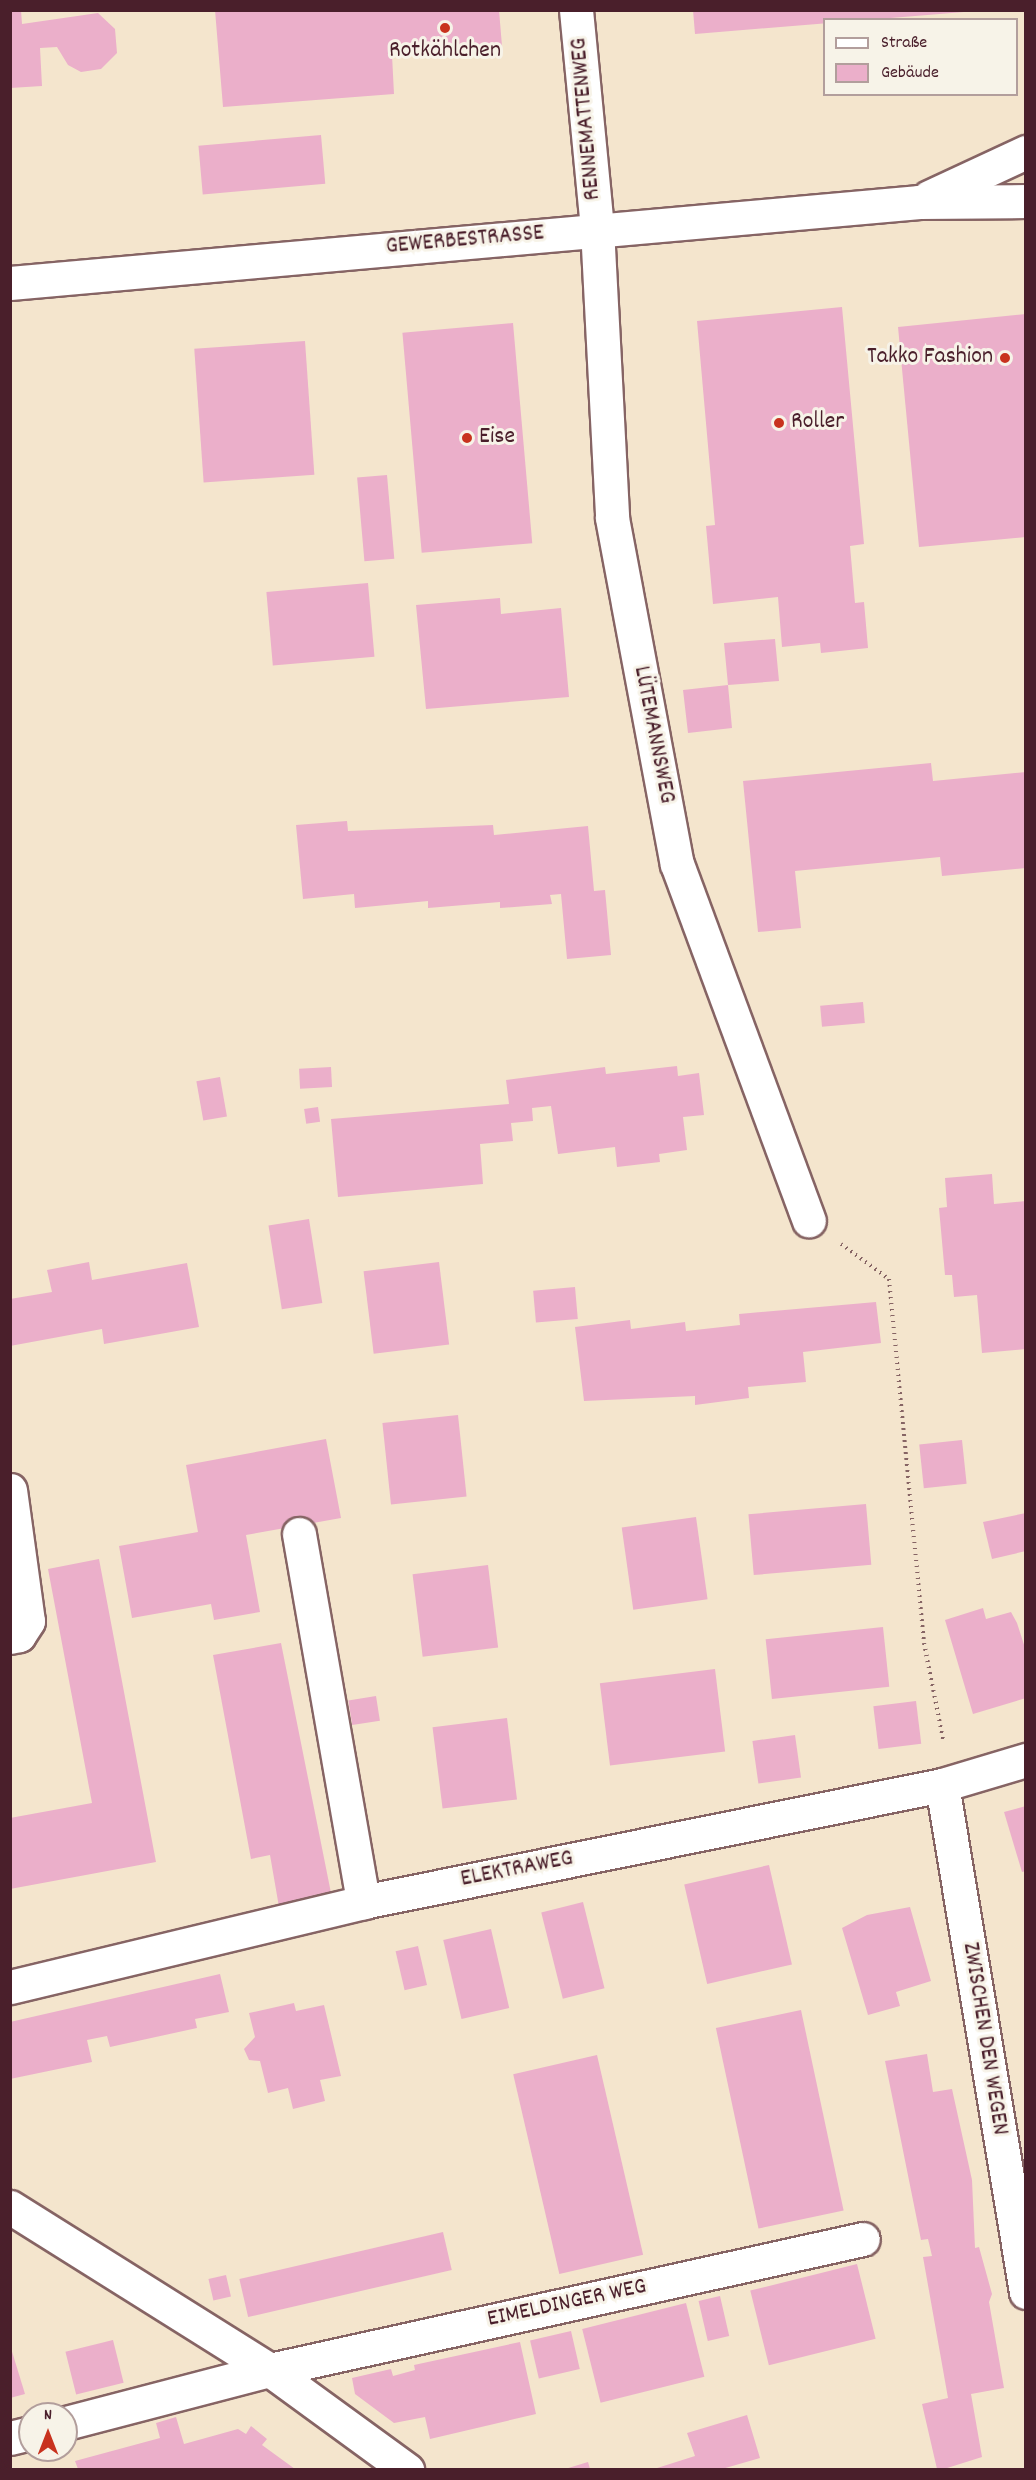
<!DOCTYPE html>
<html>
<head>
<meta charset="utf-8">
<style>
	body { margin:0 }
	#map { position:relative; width:1036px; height:2480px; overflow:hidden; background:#f4e5cd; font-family:Dekko,sans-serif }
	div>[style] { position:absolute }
	.building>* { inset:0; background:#ebafca; transform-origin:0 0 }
	.path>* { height:4px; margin-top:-2px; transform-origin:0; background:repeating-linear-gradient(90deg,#866464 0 1.5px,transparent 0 6px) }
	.roads { filter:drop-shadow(2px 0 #866464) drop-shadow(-2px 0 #866464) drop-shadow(0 2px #866464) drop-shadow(0 -2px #866464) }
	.minor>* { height:33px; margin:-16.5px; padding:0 16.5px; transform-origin:16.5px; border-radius:16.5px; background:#fff }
	.dots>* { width:16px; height:16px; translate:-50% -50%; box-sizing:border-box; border:3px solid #f7f3e8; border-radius:50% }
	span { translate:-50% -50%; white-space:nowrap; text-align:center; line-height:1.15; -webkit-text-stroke:6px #f7f3e8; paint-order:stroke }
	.poi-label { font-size:24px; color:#4a1f2b }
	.right { translate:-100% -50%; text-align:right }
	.left { translate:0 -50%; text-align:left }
	.street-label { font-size:24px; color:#4a1f2b }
	.frame { position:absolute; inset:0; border:12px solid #4a1f2b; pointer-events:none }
	.legend { position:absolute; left:823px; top:18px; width:195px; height:78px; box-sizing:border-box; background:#f7f3e8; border:2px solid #b29e9c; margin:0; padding:8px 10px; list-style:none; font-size:18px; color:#4a1f2b }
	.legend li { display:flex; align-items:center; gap:12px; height:30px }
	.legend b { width:30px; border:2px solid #b29e9c }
	.north { position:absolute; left:18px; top:2402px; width:60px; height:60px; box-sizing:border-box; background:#f7f3e8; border:2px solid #b29e9c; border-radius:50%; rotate:0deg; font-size:16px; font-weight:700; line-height:24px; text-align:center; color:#4a1f2b }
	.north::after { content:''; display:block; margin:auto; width:21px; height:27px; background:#c8321e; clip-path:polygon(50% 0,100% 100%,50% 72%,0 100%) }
</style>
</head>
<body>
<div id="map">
	<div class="building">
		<div style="clip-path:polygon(10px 10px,21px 10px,22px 24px,98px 13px,115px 29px,117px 53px,101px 69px,81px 72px,68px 65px,57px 47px,40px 48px,42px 86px,10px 88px)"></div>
		<div style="clip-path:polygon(215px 10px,499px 10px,502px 46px,392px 55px,394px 94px,223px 107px)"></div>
		<div style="clip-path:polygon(693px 10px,964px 10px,964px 12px,695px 34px)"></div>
		<div style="left:321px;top:135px;width:49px;height:123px;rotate:85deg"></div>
		<div style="clip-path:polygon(842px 307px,864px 544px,850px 546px,855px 603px,864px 602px,868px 648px,821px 653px,820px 643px,782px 647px,778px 597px,713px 604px,706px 526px,715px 525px,697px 321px)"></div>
		<div style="clip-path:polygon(1026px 314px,1026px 537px,919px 547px,898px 327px)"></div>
		<div style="left:513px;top:323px;width:221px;height:111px;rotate:85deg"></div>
		<div style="left:305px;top:341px;width:134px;height:111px;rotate:86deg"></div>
		<div style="left:387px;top:475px;width:84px;height:30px;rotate:85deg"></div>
		<div style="left:368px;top:583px;width:74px;height:102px;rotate:85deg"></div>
		<div style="clip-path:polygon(500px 598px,501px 614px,561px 608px,569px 697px,426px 709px,416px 605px)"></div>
		<div style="clip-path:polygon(775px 639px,779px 681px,728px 685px,732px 728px,688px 733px,683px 690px,728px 685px,724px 643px)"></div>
		<div style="clip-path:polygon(931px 763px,933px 781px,1026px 772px,1026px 868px,942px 876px,940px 857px,795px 871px,801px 928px,758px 932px,743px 781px)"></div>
		<div style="clip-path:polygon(347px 821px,348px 831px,493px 825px,494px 835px,588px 826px,594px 891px,605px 890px,611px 955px,567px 959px,561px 894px,550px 895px,552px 904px,500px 908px,500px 902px,428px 908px,428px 901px,355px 908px,354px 894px,303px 899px,296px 825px)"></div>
		<div style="left:863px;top:1002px;width:21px;height:43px;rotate:85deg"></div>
		<div style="clip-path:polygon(677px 1066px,678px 1076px,699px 1073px,704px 1115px,683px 1117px,687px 1150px,659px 1154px,660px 1162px,617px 1167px,615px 1147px,558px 1154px,551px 1106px,532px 1108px,533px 1121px,511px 1123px,513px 1141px,480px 1144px,483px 1184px,338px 1197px,331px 1119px,509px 1104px,506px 1080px,605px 1067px,606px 1074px)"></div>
		<div style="left:331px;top:1067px;width:20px;height:32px;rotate:87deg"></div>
		<div style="left:220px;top:1077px;width:40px;height:24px;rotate:80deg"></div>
		<div style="left:318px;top:1107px;width:15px;height:14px;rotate:82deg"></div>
		<div style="clip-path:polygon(992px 1174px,994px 1204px,1026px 1201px,1026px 1349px,982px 1353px,977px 1295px,954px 1297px,952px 1275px,945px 1275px,939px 1208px,947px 1207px,945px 1178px)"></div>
		<div style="left:309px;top:1219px;width:85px;height:41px;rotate:81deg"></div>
		<div style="clip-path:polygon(89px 1262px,92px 1280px,187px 1263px,199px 1327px,104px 1344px,102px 1329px,10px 1346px,10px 1299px,52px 1292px,47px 1270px)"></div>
		<div style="left:439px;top:1262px;width:83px;height:76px;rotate:83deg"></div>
		<div style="left:575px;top:1287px;width:32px;height:42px;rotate:85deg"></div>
		<div style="clip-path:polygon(876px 1302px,881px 1343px,803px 1352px,806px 1382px,748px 1387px,749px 1398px,695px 1405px,695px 1396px,584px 1401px,575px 1327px,630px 1320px,631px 1329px,685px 1322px,686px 1331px,740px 1325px,739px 1314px)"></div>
		<div style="left:458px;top:1415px;width:82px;height:76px;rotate:84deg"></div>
		<div style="clip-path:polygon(326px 1439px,341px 1518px,246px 1535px,260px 1612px,214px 1620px,211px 1604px,132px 1618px,119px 1546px,198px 1532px,186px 1465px)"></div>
		<div style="left:962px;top:1440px;width:44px;height:43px;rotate:84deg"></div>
		<div style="left:866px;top:1504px;width:61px;height:118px;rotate:85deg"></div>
		<div style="clip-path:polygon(1026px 1513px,1026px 1551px,992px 1559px,983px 1522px)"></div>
		<div style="left:696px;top:1517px;width:83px;height:75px;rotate:82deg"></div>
		<div style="clip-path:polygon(99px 1559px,156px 1862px,10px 1889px,10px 1818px,92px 1803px,48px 1569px)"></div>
		<div style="left:488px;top:1565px;width:83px;height:76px;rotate:83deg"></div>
		<div style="clip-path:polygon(983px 1608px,986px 1619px,1011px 1612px,1017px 1623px,1026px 1651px,1026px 1698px,973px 1714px,945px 1620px)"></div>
		<div style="left:883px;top:1627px;width:60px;height:118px;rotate:84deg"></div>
		<div style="clip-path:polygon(281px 1643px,332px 1898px,279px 1907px,270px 1855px,251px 1859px,213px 1655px)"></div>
		<div style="left:715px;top:1669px;width:83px;height:116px;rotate:83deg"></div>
		<div style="left:376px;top:1696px;width:25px;height:28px;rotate:81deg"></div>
		<div style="left:916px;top:1701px;width:43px;height:43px;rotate:83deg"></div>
		<div style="left:507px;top:1718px;width:82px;height:75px;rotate:83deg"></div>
		<div style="left:795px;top:1735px;width:43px;height:43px;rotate:82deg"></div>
		<div style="clip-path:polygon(1026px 1806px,1026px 1871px,1022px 1872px,1004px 1812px)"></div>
		<div style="left:769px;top:1865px;width:102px;height:87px;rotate:77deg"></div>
		<div style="left:583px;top:1902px;width:89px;height:43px;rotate:76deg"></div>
		<div style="clip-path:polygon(910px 1907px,931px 1981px,896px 1992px,900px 2006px,868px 2015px,842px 1928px,867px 1915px)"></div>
		<div style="left:491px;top:1929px;width:81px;height:49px;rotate:77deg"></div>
		<div style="left:418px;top:1946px;width:40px;height:23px;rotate:77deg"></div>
		<div style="clip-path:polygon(220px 1974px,229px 2012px,195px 2019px,197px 2028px,110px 2047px,107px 2036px,87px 2040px,92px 2062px,10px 2079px,10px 2022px)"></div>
		<div style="clip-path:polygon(294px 2003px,296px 2011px,324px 2005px,341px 2076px,320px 2080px,325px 2101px,293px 2109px,288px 2088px,268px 2093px,260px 2061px,249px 2060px,244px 2049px,255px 2037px,249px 2013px)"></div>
		<div style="left:801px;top:2010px;width:205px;height:87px;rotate:78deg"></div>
		<div style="clip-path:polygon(927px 2054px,933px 2092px,952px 2089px,972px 2180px,975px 2248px,979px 2247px,992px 2294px,989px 2302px,1004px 2388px,971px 2394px,982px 2457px,944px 2469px,937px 2469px,922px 2404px,948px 2398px,923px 2257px,932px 2256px,928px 2239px,921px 2240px,885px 2061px)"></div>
		<div style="left:597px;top:2055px;width:205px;height:86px;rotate:77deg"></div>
		<div style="left:443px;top:2232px;width:39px;height:209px;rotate:77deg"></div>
		<div style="left:857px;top:2264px;width:77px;height:110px;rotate:76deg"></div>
		<div style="left:226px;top:2275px;width:22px;height:18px;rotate:77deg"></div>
		<div style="left:720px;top:2296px;width:41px;height:22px;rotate:77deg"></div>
		<div style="left:686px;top:2303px;width:76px;height:107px;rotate:76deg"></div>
		<div style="left:571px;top:2331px;width:39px;height:42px;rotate:77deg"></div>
		<div style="left:113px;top:2340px;width:44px;height:49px;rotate:76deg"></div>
		<div style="clip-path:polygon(520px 2342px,536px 2414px,430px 2439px,425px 2417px,394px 2423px,355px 2394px,352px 2378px,391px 2369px,393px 2376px,415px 2370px,414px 2365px)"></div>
		<div style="clip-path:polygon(10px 2345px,25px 2394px,10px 2398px)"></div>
		<div style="clip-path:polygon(747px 2415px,760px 2458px,722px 2469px,654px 2469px,695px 2456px,687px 2433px)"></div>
		<div style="clip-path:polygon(176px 2417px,184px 2444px,238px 2429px,246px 2434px,251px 2426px,267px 2439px,262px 2445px,295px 2469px,78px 2469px,75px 2461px,160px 2438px,156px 2423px)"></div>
		<div style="clip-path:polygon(588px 2462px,590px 2469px,565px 2469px)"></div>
	</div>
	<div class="path">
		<div style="left:841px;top:1244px;width:59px;rotate:36.1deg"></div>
		<div style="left:889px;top:1279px;width:366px;rotate:84.5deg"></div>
		<div style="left:924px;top:1643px;width:98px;rotate:78.8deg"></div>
	</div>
	<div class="roads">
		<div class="minor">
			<div style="left:576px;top:10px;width:219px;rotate:84.5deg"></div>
			<div style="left:597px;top:228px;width:290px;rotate:87deg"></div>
			<div style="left:612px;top:518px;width:352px;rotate:79.4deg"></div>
			<div style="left:677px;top:864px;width:380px;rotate:69.7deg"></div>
			<div style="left:929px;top:197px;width:107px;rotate:-24.9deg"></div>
			<div style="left:10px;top:283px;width:913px;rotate:-5.09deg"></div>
			<div style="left:919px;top:202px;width:107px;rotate:-0.5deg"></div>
			<div style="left:10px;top:1490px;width:132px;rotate:82.2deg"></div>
			<div style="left:28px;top:1621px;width:17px;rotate:123deg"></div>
			<div style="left:19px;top:1635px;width:9px;rotate:167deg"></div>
			<div style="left:299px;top:1534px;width:374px;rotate:80.1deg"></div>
			<div style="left:942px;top:1785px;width:514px;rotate:80.59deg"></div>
			<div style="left:10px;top:1987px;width:363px;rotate:-13.5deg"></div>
			<div style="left:363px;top:1902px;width:591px;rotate:-11.42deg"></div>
			<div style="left:942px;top:1785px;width:88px;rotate:-16.6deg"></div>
			<div style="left:10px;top:2207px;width:307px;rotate:32.1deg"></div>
			<div style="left:270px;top:2370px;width:170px;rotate:36.1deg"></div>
			<div style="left:66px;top:2423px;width:211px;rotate:-14.6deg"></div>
			<div style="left:270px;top:2370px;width:607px;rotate:-12.46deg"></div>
			<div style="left:10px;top:2438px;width:21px;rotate:-14deg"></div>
		</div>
	</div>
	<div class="dots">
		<div style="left:445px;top:28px;background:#c8321e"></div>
		<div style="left:1005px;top:358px;background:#c8321e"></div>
		<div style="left:779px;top:423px;background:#c8321e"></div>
		<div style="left:467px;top:438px;background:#c8321e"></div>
	</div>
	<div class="poi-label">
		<span style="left:445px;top:52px">Rotkählchen</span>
		<span class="right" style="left:993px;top:358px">Takko Fashion</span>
		<span class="left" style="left:791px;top:423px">Roller</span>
		<span class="left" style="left:479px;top:438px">Eise</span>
	</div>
	<div class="street-label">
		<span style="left:587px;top:119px;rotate:-95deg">RENNEMATTENWEG</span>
		<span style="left:465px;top:241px;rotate:-5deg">GEWERBESTRASSE</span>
		<span style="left:653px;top:735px;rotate:79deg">LÜTEMANNSWEG</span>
		<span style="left:517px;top:1870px;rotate:-11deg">ELEKTRAWEG</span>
		<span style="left:984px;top:2039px;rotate:81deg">ZWISCHEN DEN WEGEN</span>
		<span style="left:567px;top:2304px;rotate:-12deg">EIMELDINGER WEG</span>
	</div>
	<div class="frame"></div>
	<ul class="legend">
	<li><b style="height:8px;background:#fff"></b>Straße</li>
	<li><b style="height:16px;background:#ebafca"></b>Gebäude</li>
	</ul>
	<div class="north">N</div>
</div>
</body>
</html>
